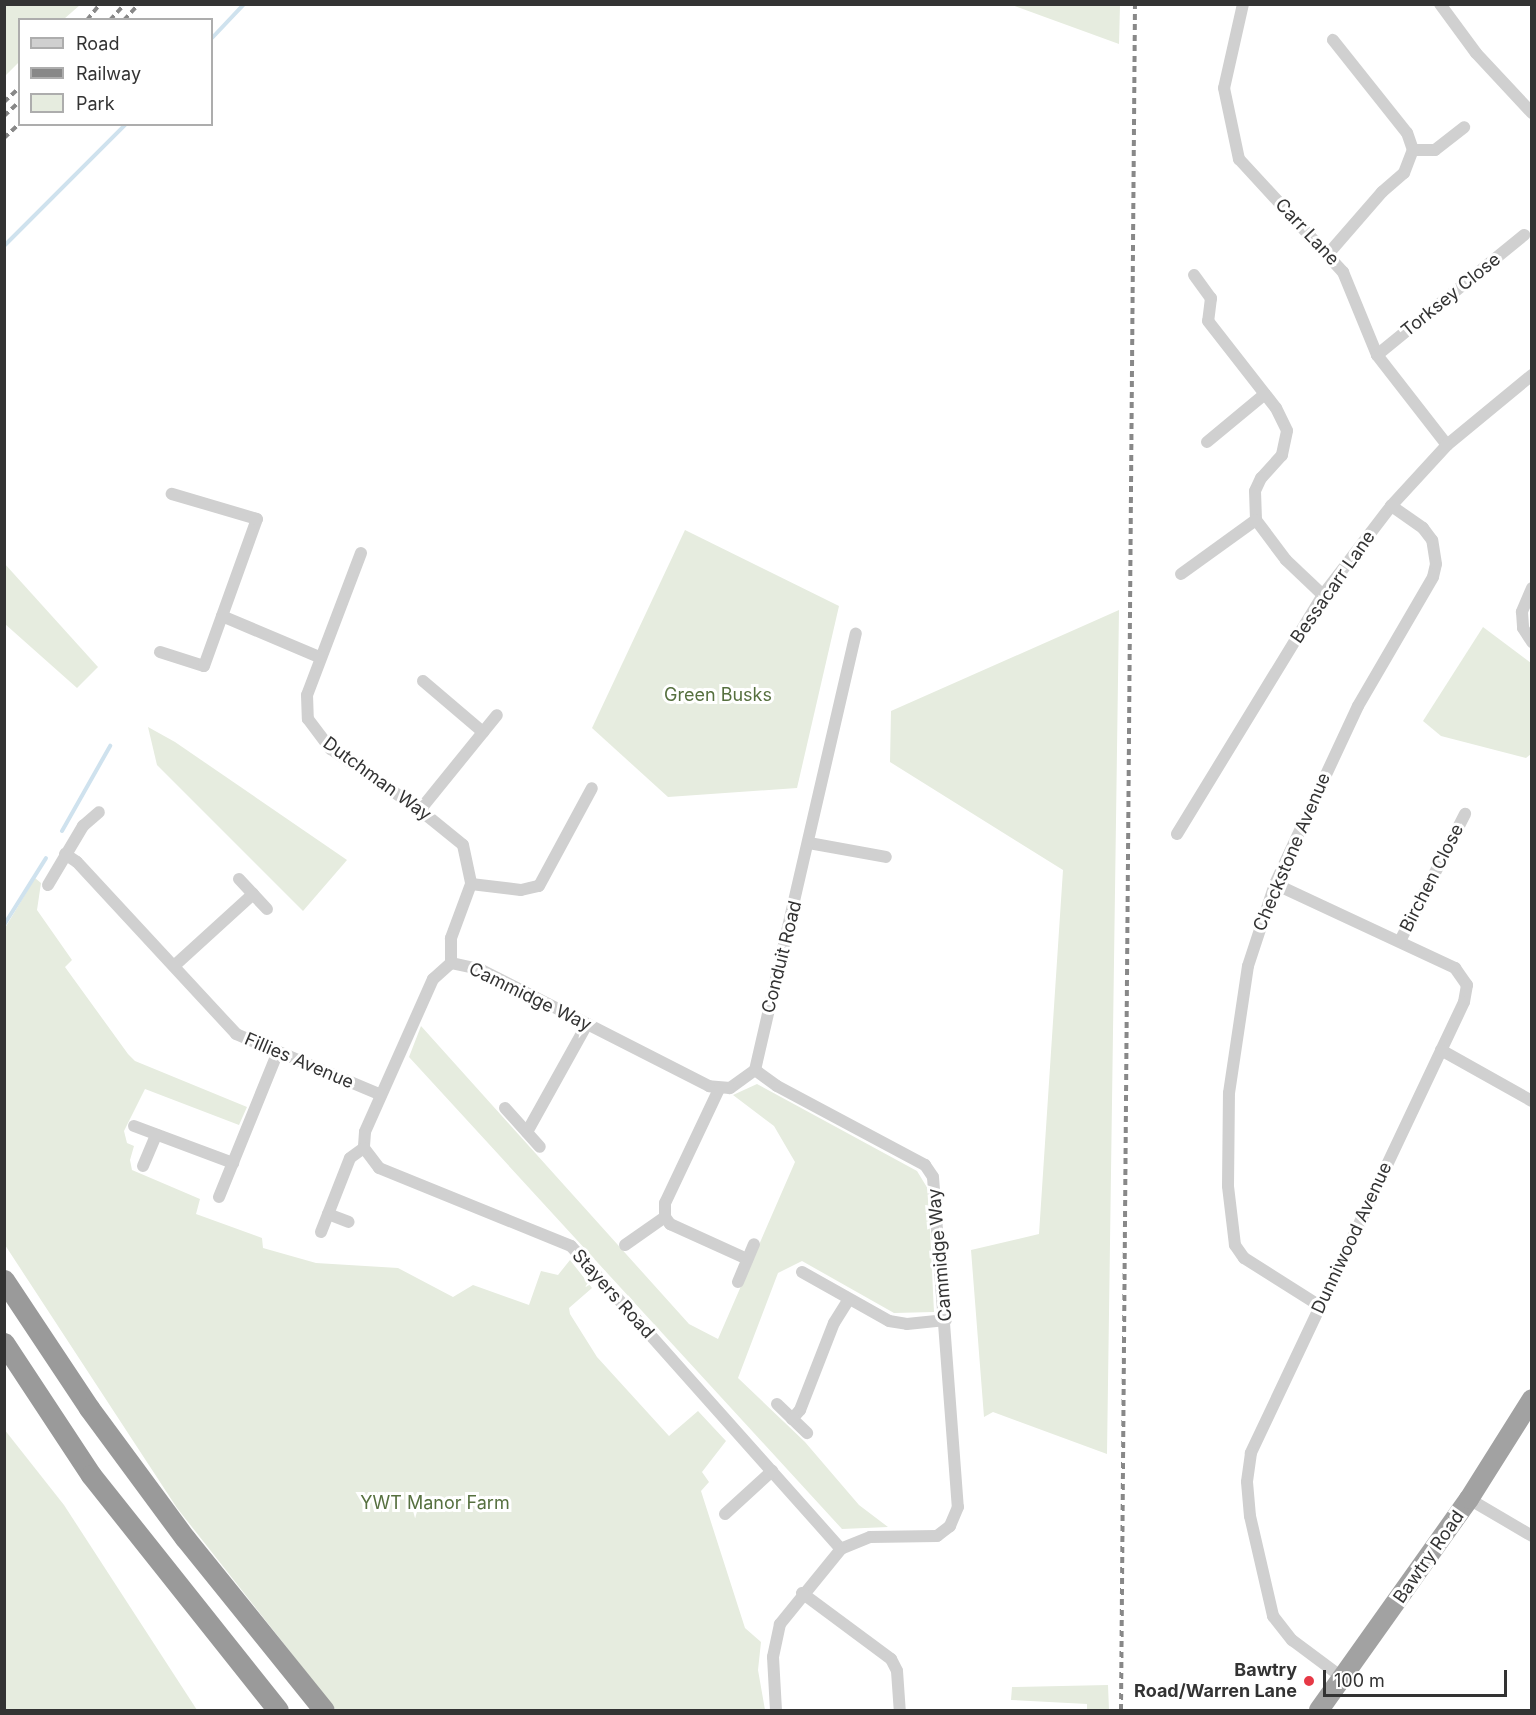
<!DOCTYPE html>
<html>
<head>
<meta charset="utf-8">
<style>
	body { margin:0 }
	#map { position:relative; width:1536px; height:1715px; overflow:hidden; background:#fff; font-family:Inter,sans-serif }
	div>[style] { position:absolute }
	.green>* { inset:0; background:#e6ecdf }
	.stream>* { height:4px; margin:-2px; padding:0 2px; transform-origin:2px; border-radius:2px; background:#cfe2ee }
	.minor>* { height:12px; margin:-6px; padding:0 6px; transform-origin:6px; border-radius:6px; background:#d0d0d0 }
	.trunk>* { height:20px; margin:-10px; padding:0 10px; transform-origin:10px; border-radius:10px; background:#a2a2a2 }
	.motorway>* { height:21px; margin:-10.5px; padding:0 10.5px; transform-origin:10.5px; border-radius:10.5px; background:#9a9a9a }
	.rail>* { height:4px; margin-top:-2px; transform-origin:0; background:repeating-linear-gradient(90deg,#888 0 6px,transparent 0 10.5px) }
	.dots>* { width:16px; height:16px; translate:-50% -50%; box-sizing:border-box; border:3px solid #fff; border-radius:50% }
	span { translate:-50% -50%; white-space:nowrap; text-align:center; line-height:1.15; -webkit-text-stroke:6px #fff; paint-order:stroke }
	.street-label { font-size:18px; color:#333 }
	.park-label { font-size:18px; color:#56703f }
	.poi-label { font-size:18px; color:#333; font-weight:700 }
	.right { translate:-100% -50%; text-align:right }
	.frame { position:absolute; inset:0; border:6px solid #333; pointer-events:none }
	.legend { position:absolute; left:18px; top:18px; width:195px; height:108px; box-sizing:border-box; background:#fff; border:2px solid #adadad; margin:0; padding:8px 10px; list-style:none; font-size:18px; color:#333 }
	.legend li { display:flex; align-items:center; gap:12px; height:30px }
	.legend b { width:30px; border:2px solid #adadad }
	.scale { position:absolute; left:1323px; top:1670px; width:184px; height:27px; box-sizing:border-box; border:3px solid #333; border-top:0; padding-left:8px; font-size:18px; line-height:21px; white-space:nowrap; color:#333; -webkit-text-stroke:4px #fff; paint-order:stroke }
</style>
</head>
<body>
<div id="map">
	<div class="green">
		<div style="clip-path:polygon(5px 4px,80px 4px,80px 5px,64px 19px,20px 20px,19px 62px,5px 76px)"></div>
		<div style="clip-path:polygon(1012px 5px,1120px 5px,1119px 44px)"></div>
		<div style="clip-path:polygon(685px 530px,839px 606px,797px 788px,668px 797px,592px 728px)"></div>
		<div style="clip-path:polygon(4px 563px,98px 667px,77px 688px,5px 624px)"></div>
		<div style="clip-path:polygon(1119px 610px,1107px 1454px,993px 1412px,984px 1417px,971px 1250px,1039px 1234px,1063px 870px,890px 762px,891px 711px)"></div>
		<div style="clip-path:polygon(1483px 627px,1531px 663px,1531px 754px,1526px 758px,1441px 736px,1423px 721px)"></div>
		<div style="clip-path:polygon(148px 727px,175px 742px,347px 860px,303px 911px,157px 765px)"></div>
		<div style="clip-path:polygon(35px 878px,41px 883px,37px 910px,72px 960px,65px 967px,128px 1054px,135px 1061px,247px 1107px,239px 1125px,145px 1089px,124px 1131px,127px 1143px,134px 1146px,130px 1160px,132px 1170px,200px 1199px,196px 1214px,262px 1238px,263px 1248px,316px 1263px,398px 1268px,453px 1297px,473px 1285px,529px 1305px,541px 1271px,558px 1275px,570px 1260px,592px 1288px,569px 1308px,570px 1314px,597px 1357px,669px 1436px,698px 1411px,726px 1441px,702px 1472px,709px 1482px,701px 1491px,745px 1628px,761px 1642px,758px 1670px,765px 1710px,336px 1710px,177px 1508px,5px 1245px,5px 928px)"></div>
		<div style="clip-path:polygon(421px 1026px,689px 1324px,718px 1339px,795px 1162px,774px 1126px,733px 1095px,757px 1084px,917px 1171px,928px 1189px,934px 1312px,894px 1313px,802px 1261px,778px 1273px,738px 1378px,805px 1442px,859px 1505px,888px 1527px,842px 1529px,409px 1057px)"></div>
		<div style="clip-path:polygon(4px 1429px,64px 1505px,197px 1710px,5px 1710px)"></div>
		<div style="clip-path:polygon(1108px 1685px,1109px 1710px,1087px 1710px,1087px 1704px,1011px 1700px,1012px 1687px)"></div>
	</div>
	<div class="stream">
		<div style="left:212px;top:38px;width:47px;rotate:-46.7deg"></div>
		<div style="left:4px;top:246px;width:173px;rotate:-45deg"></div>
		<div style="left:62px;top:831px;width:98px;rotate:-60.5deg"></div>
		<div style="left:4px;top:925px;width:79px;rotate:-57.9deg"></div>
	</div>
	<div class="minor">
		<div style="left:1243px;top:4px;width:86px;rotate:102.7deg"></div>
		<div style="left:1224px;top:88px;width:73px;rotate:78.1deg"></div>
		<div style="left:1239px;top:159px;width:154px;rotate:47.4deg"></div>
		<div style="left:1343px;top:272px;width:90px;rotate:67.7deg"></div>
		<div style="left:1377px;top:355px;width:114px;rotate:52.1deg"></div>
		<div style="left:1440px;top:4px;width:61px;rotate:53.7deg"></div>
		<div style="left:1476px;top:53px;width:82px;rotate:47deg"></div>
		<div style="left:1413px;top:150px;width:22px"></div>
		<div style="left:1435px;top:150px;width:37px;rotate:-38deg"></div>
		<div style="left:1329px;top:253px;width:81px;rotate:-49deg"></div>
		<div style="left:1382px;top:192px;width:29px;rotate:-41deg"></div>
		<div style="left:1404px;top:173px;width:25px;rotate:-69deg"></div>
		<div style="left:1413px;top:150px;width:18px;rotate:-109deg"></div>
		<div style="left:1407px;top:133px;width:119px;rotate:-128.5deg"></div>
		<div style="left:1194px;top:275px;width:29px;rotate:54deg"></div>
		<div style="left:1211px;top:298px;width:23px;rotate:97deg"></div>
		<div style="left:1208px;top:321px;width:110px;rotate:52deg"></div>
		<div style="left:1276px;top:408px;width:25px;rotate:64deg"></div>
		<div style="left:1287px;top:431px;width:25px;rotate:102deg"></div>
		<div style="left:1282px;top:455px;width:31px;rotate:132deg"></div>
		<div style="left:1261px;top:478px;width:14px;rotate:115deg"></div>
		<div style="left:1255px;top:491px;width:29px;rotate:88deg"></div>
		<div style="left:1256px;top:520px;width:50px;rotate:53.1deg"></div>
		<div style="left:1286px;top:560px;width:51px;rotate:43.4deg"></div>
		<div style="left:1377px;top:355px;width:190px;rotate:-39.2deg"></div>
		<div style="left:1207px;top:442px;width:75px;rotate:-39.6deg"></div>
		<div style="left:361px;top:553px;width:152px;rotate:110.8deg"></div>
		<div style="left:307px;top:695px;width:24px;rotate:88deg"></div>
		<div style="left:308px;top:719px;width:38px;rotate:53deg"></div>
		<div style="left:331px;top:749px;width:108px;rotate:34.4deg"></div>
		<div style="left:420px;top:810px;width:55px;rotate:39.1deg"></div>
		<div style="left:463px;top:845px;width:40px;rotate:78deg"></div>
		<div style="left:471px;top:884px;width:58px;rotate:110.3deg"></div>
		<div style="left:451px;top:938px;width:25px;rotate:90deg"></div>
		<div style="left:1181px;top:574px;width:92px;rotate:-35.8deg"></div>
		<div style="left:1532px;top:588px;width:26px;rotate:113deg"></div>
		<div style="left:1522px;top:612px;width:16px;rotate:86deg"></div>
		<div style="left:1523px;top:628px;width:17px;rotate:57deg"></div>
		<div style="left:222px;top:616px;width:105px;rotate:22.9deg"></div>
		<div style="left:160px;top:652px;width:46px;rotate:17.7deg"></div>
		<div style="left:204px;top:666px;width:156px;rotate:-70.2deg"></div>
		<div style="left:257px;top:519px;width:89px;rotate:-163.6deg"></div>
		<div style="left:423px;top:681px;width:79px;rotate:40.4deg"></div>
		<div style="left:420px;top:810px;width:122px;rotate:-51deg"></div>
		<div style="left:1177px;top:834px;width:280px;rotate:-58.6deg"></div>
		<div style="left:1323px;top:595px;width:112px;rotate:-52.6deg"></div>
		<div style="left:1391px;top:506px;width:83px;rotate:-47.4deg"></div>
		<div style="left:1447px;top:445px;width:110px;rotate:-39.5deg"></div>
		<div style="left:809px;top:843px;width:78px;rotate:10.3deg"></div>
		<div style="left:65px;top:854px;width:14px;rotate:34deg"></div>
		<div style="left:77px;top:862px;width:234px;rotate:47.2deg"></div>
		<div style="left:236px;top:1034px;width:157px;rotate:22.8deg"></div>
		<div style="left:239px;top:879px;width:41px;rotate:47deg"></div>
		<div style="left:471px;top:884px;width:50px;rotate:6.8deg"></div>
		<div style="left:521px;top:890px;width:18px;rotate:-13deg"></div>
		<div style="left:539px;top:886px;width:111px;rotate:-61.6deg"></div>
		<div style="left:1275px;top:884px;width:199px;rotate:25deg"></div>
		<div style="left:1455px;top:968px;width:21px;rotate:55deg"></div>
		<div style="left:1467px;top:985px;width:17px;rotate:100deg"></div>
		<div style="left:1464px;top:1002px;width:499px;rotate:115.3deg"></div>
		<div style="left:1251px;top:1453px;width:29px;rotate:98deg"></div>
		<div style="left:1247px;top:1482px;width:34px;rotate:85deg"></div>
		<div style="left:1250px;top:1516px;width:103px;rotate:77deg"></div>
		<div style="left:1273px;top:1616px;width:31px;rotate:52deg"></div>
		<div style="left:1292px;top:1640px;width:64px;rotate:36.7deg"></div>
		<div style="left:48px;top:885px;width:69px;rotate:-59.3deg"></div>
		<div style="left:83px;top:826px;width:21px;rotate:-41deg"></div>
		<div style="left:1400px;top:941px;width:143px;rotate:-62.9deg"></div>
		<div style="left:174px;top:966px;width:107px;rotate:-42.3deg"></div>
		<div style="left:1441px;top:1050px;width:104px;rotate:29.3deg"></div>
		<div style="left:755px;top:1070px;width:31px;rotate:144deg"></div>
		<div style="left:730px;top:1088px;width:21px;rotate:-175deg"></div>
		<div style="left:709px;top:1086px;width:258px;rotate:-153deg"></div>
		<div style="left:479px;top:969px;width:29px;rotate:-168deg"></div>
		<div style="left:451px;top:963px;width:24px;rotate:138deg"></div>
		<div style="left:433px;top:979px;width:167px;rotate:114deg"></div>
		<div style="left:365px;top:1132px;width:16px;rotate:94deg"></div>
		<div style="left:364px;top:1148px;width:25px;rotate:53deg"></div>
		<div style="left:379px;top:1168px;width:207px;rotate:22.1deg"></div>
		<div style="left:571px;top:1246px;width:406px;rotate:48.3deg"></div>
		<div style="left:755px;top:1070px;width:27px;rotate:36deg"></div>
		<div style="left:777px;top:1086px;width:168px;rotate:28.1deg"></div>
		<div style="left:925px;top:1165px;width:14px;rotate:56deg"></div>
		<div style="left:933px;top:1177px;width:331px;rotate:85.7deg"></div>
		<div style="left:958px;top:1507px;width:21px;rotate:113deg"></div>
		<div style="left:950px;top:1526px;width:16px;rotate:142deg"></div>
		<div style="left:937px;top:1536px;width:67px;rotate:179.1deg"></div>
		<div style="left:870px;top:1537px;width:31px;rotate:158deg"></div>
		<div style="left:841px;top:1549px;width:97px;rotate:129.1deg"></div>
		<div style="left:780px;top:1624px;width:34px;rotate:102deg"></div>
		<div style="left:773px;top:1657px;width:53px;rotate:86.8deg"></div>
		<div style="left:755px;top:1070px;width:448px;rotate:-77deg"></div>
		<div style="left:719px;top:1089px;width:126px;rotate:115.3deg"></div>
		<div style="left:665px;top:1203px;width:14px;rotate:90deg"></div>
		<div style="left:665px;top:1217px;width:9px;rotate:54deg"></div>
		<div style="left:670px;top:1224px;width:85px;rotate:24.4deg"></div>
		<div style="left:505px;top:1108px;width:52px;rotate:48.1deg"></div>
		<div style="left:134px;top:1126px;width:106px;rotate:20.5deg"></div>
		<div style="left:527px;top:1132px;width:124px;rotate:-60.9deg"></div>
		<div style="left:143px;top:1166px;width:34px;rotate:-67deg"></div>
		<div style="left:219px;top:1197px;width:154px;rotate:-67.9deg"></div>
		<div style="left:328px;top:1214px;width:22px;rotate:21deg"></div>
		<div style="left:321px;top:1232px;width:79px;rotate:-68.6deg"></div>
		<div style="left:350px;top:1158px;width:17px;rotate:-36deg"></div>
		<div style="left:625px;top:1245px;width:49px;rotate:-35deg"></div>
		<div style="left:802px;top:1272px;width:100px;rotate:29.4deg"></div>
		<div style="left:889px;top:1321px;width:18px;rotate:9deg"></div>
		<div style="left:907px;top:1324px;width:39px;rotate:-6deg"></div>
		<div style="left:738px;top:1282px;width:41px;rotate:-67.2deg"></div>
		<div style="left:1320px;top:1306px;width:90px;rotate:-147.7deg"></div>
		<div style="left:1244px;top:1258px;width:16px;rotate:-125deg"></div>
		<div style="left:1235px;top:1245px;width:59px;rotate:-96.8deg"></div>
		<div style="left:1228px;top:1186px;width:93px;rotate:-89.4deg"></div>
		<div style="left:1229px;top:1093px;width:128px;rotate:-81.5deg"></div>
		<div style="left:1248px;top:966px;width:86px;rotate:-71.8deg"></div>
		<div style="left:1275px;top:884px;width:196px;rotate:-65deg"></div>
		<div style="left:1358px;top:706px;width:149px;rotate:-59.8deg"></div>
		<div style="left:1433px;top:577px;width:13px;rotate:-77deg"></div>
		<div style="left:1436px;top:564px;width:24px;rotate:-99deg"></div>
		<div style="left:1432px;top:540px;width:15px;rotate:-127deg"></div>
		<div style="left:1423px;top:528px;width:39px;rotate:-145deg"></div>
		<div style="left:777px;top:1404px;width:42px;rotate:44deg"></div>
		<div style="left:792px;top:1419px;width:12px;rotate:-48deg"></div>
		<div style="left:800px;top:1410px;width:93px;rotate:-68.7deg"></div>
		<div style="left:834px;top:1323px;width:28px;rotate:-58deg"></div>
		<div style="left:1469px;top:1499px;width:73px;rotate:30.4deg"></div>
		<div style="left:725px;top:1514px;width:64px;rotate:-42.5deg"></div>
		<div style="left:802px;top:1593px;width:111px;rotate:36.6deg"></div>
		<div style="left:891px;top:1659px;width:13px;rotate:63deg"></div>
		<div style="left:897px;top:1671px;width:39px;rotate:86deg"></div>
	</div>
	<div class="trunk">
		<div style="left:1319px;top:1710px;width:259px;rotate:-54.6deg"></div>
		<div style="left:1469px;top:1499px;width:118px;rotate:-57.8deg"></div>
	</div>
	<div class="motorway">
		<div style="left:4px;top:1280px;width:154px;rotate:56.4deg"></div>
		<div style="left:89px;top:1408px;width:162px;rotate:53.6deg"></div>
		<div style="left:185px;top:1538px;width:221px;rotate:51.1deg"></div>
		<div style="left:4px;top:1343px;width:158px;rotate:56.6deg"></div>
		<div style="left:91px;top:1475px;width:300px;rotate:51.5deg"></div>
	</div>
	<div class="rail">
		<div style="left:87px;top:20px;width:21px;rotate:-51deg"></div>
		<div style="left:110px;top:20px;width:22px;rotate:-47deg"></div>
		<div style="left:124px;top:20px;width:22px;rotate:-47deg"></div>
		<div style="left:4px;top:102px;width:22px;rotate:-43deg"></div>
		<div style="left:4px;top:116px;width:22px;rotate:-43deg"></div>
		<div style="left:4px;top:138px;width:22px;rotate:-43deg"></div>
		<div style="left:1121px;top:1710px;width:1706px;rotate:-89.53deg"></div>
	</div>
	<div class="dots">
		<div style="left:1309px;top:1681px;background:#e63946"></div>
	</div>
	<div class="street-label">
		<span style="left:1307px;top:232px;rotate:47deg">Carr Lane</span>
		<span style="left:1451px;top:295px;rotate:-39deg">Torksey Close</span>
		<span style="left:1333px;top:587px;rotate:-55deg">Bessacarr Lane</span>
		<span style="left:377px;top:779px;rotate:36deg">Dutchman Way</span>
		<span style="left:1292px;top:852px;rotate:-67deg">Checkstone Avenue</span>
		<span style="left:1432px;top:878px;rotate:-63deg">Birchen Close</span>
		<span style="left:782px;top:957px;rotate:-76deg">Conduit Road</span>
		<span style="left:530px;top:997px;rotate:26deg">Cammidge Way</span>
		<span style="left:299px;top:1061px;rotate:23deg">Fillies Avenue</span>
		<span style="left:1352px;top:1238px;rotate:-65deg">Dunniwood Avenue</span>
		<span style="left:940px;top:1255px;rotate:-95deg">Cammidge Way</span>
		<span style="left:613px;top:1294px;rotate:48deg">Stayers Road</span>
		<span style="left:1429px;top:1557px;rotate:-55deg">Bawtry Road</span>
	</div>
	<div class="park-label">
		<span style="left:718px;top:695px">Green Busks</span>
		<span style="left:435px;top:1503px">YWT Manor Farm</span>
	</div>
	<div class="poi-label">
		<span class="right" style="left:1297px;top:1681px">Bawtry<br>Road/Warren Lane</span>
	</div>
	<div class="frame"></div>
	<ul class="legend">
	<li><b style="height:8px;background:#d0d0d0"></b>Road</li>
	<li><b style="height:8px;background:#888"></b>Railway</li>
	<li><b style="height:16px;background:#e6ecdf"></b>Park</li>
	</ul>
	<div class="scale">100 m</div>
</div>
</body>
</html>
